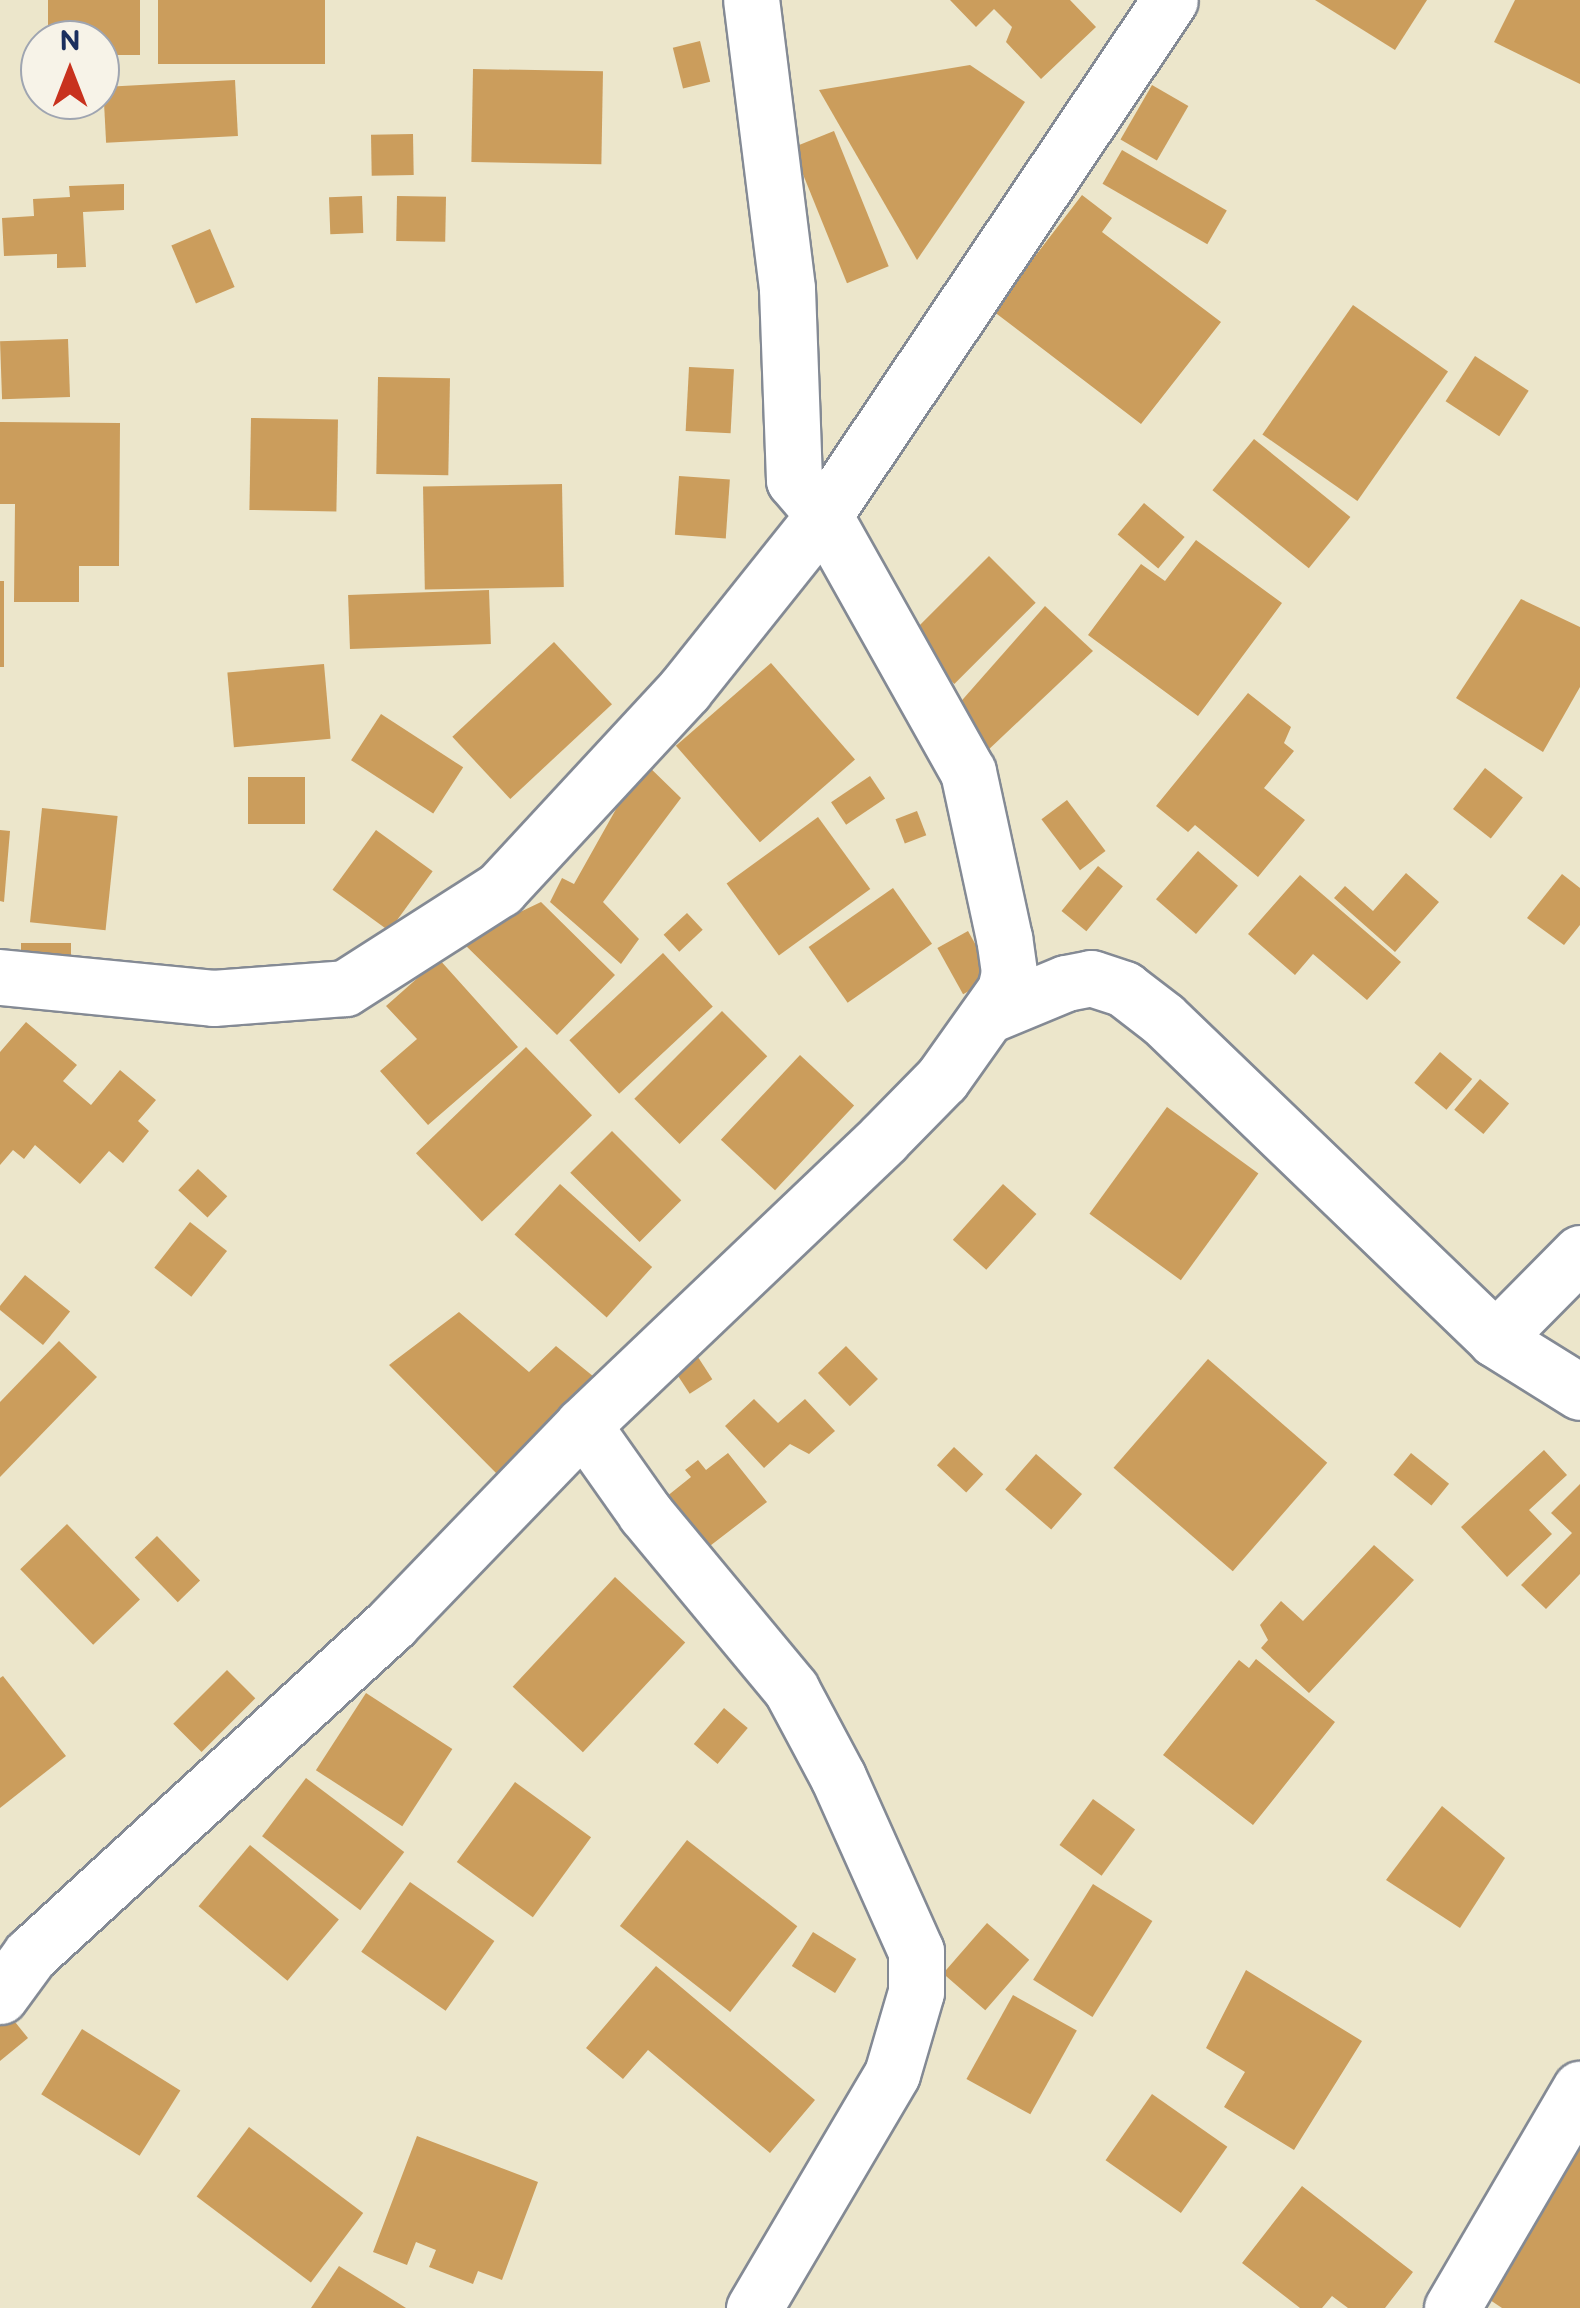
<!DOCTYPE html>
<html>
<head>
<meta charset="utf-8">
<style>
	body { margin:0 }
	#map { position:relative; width:1580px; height:2308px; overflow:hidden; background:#ece6cb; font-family:"Balsamiq Sans",sans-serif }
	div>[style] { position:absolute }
	.building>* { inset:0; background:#cb9d5c; transform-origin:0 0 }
	.roads { filter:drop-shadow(2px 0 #848a94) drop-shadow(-2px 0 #848a94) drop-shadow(0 2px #848a94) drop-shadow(0 -2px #848a94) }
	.minor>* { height:55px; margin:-27.5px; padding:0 27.5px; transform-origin:27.5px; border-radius:27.5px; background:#fff }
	span { translate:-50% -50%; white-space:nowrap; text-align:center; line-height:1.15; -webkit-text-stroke:8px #f7f3e8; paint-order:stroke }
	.north { position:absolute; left:20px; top:20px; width:100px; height:100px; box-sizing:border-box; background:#f7f3e8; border:2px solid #9fa5b1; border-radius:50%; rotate:0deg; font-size:28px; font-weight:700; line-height:40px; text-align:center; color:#1b2f5e }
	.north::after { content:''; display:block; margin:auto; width:35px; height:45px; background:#c8321e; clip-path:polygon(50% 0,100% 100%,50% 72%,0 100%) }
</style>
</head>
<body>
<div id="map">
	<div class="building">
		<div style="clip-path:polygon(48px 0,140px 0,140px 55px,100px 55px,100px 40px,48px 40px)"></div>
		<div style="left:158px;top:0;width:167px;height:64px"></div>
		<div style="clip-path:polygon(950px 0,1070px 0,1096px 27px,1041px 79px,1006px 42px,1012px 27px,994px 9px,976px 27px)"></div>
		<div style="clip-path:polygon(1315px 0,1427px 0,1395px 50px)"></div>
		<div style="clip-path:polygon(1515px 0,1580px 0,1580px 84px,1494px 42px)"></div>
		<div style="left:700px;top:41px;width:42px;height:28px;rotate:76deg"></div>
		<div style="clip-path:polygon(970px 65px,1025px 102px,917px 260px,819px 90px)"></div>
		<div style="left:473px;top:69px;width:130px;height:93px;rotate:1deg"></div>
		<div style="left:235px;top:80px;width:56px;height:132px;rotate:87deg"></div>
		<div style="left:1152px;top:85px;width:42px;height:63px;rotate:30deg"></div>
		<div style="left:834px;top:131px;width:146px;height:45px;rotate:68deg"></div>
		<div style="left:413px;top:134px;width:41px;height:42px;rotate:89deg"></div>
		<div style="left:1122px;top:150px;width:121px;height:39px;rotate:30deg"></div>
		<div style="clip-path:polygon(124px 184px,124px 210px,83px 212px,86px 267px,57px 268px,57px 254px,4px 256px,2px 218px,34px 216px,33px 199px,70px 197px,69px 186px)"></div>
		<div style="clip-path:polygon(1082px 195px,1112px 218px,1102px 232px,1221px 322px,1141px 424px,993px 311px)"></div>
		<div style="left:362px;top:196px;width:37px;height:33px;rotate:88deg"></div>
		<div style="left:397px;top:196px;width:49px;height:45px;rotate:1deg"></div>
		<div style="left:210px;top:229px;width:63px;height:42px;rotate:67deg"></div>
		<div style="left:1353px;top:305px;width:116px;height:158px;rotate:35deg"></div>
		<div style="left:68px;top:339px;width:58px;height:68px;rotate:88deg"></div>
		<div style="left:1475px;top:356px;width:64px;height:54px;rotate:33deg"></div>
		<div style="left:689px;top:367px;width:45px;height:64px;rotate:3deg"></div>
		<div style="left:378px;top:377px;width:72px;height:97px;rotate:1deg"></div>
		<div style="left:251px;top:418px;width:87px;height:92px;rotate:1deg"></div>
		<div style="clip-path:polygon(0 422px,120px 423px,119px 566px,79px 566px,79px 602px,14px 602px,15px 504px,0 504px)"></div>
		<div style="left:1254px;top:439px;width:124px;height:66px;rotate:39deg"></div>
		<div style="left:679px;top:476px;width:51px;height:59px;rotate:4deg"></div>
		<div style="left:562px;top:484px;width:103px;height:139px;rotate:89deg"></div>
		<div style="left:1144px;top:503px;width:53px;height:41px;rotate:40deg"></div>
		<div style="clip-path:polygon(1196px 540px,1282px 603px,1198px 716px,1088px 635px,1141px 564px,1165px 581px)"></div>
		<div style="left:989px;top:556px;width:66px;height:115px;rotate:45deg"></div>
		<div style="left:0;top:581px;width:4px;height:86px"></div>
		<div style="left:489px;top:590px;width:54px;height:141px;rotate:88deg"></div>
		<div style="clip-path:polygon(1521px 599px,1580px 627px,1580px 687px,1543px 752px,1456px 698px)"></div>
		<div style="clip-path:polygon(1045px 606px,1093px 651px,985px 753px,949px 715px)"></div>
		<div style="left:554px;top:642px;width:85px;height:139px;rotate:47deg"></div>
		<div style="left:771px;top:663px;width:128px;height:126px;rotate:49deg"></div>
		<div style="left:324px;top:664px;width:75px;height:97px;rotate:85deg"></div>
		<div style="clip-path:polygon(1248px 693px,1291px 727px,1284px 743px,1294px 751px,1264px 788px,1305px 820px,1258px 877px,1195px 825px,1188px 832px,1156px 806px)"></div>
		<div style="left:381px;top:714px;width:98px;height:55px;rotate:33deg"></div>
		<div style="clip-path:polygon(643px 761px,681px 798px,603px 902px,639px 939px,621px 964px,550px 902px,562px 878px,574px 884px)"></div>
		<div style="left:1485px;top:768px;width:48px;height:52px;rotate:38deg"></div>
		<div style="left:870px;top:776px;width:27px;height:47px;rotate:56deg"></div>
		<div style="left:248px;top:777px;width:57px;height:47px"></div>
		<div style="left:1067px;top:800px;width:64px;height:32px;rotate:53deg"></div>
		<div style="left:42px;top:808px;width:76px;height:115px;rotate:6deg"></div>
		<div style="left:917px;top:811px;width:26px;height:23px;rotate:69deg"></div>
		<div style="left:818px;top:817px;width:89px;height:113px;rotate:54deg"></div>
		<div style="clip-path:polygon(0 830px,10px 831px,4px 902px,0 901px)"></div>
		<div style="left:376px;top:830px;width:70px;height:74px;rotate:36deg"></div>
		<div style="left:1198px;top:851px;width:53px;height:64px;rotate:41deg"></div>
		<div style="left:1098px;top:866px;width:32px;height:58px;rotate:39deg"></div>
		<div style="clip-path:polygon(1406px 873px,1439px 902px,1395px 952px,1334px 898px,1345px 886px,1373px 911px)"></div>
		<div style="clip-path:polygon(1562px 874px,1580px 888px,1580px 925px,1564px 945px,1527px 918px)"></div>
		<div style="clip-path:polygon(1300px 875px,1401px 962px,1367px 1000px,1313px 954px,1295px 975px,1248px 934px)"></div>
		<div style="left:893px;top:888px;width:68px;height:103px;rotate:55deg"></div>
		<div style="clip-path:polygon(541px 902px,615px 975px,557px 1035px,461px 941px,497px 904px,518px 913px)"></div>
		<div style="left:687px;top:913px;width:23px;height:32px;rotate:47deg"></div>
		<div style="left:968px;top:931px;width:53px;height:35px;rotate:61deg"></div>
		<div style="left:21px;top:943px;width:50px;height:34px"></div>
		<div style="left:663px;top:953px;width:73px;height:128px;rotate:47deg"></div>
		<div style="clip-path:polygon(439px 959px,518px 1047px,428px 1125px,380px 1071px,417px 1039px,386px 1006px)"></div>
		<div style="left:722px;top:1011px;width:64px;height:124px;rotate:45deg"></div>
		<div style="clip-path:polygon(26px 1022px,77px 1065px,63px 1081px,91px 1105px,120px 1070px,156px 1100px,138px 1121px,149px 1131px,123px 1163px,109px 1151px,80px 1184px,35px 1145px,24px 1159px,13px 1150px,0 1165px,0 1052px)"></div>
		<div style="left:526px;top:1047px;width:95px;height:153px;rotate:46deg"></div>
		<div style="left:1440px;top:1052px;width:42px;height:40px;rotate:40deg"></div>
		<div style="left:800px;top:1055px;width:74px;height:116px;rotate:43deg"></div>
		<div style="left:1480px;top:1079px;width:38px;height:40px;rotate:40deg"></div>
		<div style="left:1167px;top:1107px;width:113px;height:132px;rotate:36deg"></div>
		<div style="left:612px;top:1131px;width:98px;height:59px;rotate:45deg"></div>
		<div style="left:198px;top:1169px;width:40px;height:29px;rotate:43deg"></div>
		<div style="left:560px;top:1184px;width:124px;height:68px;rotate:42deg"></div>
		<div style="left:1003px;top:1184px;width:45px;height:75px;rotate:42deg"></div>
		<div style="left:190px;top:1222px;width:47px;height:58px;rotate:38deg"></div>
		<div style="left:25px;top:1275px;width:58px;height:43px;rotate:39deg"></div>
		<div style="clip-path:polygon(459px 1312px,529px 1372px,556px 1346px,599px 1381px,498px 1475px,389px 1365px)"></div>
		<div style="clip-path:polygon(59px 1341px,97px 1377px,0 1477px,0 1402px)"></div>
		<div style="left:846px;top:1346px;width:46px;height:39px;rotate:46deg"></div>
		<div style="left:696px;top:1354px;width:30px;height:27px;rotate:57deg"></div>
		<div style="left:1208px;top:1359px;width:158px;height:144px;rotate:41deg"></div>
		<div style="clip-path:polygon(754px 1399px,778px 1423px,805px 1399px,835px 1431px,809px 1454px,790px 1444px,764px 1468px,725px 1426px)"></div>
		<div style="left:954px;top:1447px;width:40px;height:25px;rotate:43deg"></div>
		<div style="clip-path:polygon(1544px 1450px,1567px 1475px,1529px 1510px,1552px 1534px,1507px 1577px,1461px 1527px)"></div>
		<div style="clip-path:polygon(728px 1453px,767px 1502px,706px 1549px,666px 1497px,691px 1477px,685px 1470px,698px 1460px,706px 1470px)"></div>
		<div style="left:1411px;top:1453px;width:49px;height:28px;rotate:39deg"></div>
		<div style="left:1036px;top:1454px;width:61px;height:47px;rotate:41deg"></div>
		<div style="clip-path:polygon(1580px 1484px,1580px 1574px,1546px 1609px,1521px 1585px,1572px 1533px,1551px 1513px)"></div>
		<div style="left:67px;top:1524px;width:105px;height:65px;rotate:46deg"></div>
		<div style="left:157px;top:1536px;width:62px;height:31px;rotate:46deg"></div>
		<div style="clip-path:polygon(1374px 1545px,1414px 1580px,1309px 1693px,1261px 1648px,1268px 1640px,1260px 1625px,1281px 1601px,1303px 1621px)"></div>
		<div style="left:615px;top:1577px;width:96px;height:150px;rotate:43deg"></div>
		<div style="clip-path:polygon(1256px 1659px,1335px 1722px,1253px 1825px,1163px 1755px,1239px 1660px,1249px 1668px)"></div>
		<div style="left:227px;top:1670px;width:40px;height:76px;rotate:45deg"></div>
		<div style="clip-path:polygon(3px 1676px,66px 1756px,0 1808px,0 1678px)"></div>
		<div style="left:366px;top:1693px;width:103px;height:92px;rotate:33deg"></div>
		<div style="left:724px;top:1708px;width:31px;height:47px;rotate:40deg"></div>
		<div style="left:306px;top:1778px;width:123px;height:73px;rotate:37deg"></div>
		<div style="left:515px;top:1782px;width:94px;height:99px;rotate:36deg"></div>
		<div style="left:1093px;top:1799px;width:52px;height:57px;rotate:36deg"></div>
		<div style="clip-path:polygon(1442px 1806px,1505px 1858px,1460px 1928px,1386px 1880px)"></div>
		<div style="left:687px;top:1840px;width:140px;height:109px;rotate:38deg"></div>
		<div style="left:250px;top:1845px;width:116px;height:80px;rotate:40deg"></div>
		<div style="left:410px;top:1882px;width:103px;height:85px;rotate:35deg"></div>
		<div style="left:1093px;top:1884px;width:70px;height:113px;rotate:32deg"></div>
		<div style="left:987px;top:1923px;width:56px;height:67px;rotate:41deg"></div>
		<div style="left:813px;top:1932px;width:51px;height:40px;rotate:32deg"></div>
		<div style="clip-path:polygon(656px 1966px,815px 2100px,770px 2153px,648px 2050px,623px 2079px,586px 2048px)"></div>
		<div style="clip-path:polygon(1246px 1970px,1362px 2041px,1294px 2150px,1224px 2107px,1245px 2072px,1206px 2048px)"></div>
		<div style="left:1013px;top:1995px;width:73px;height:96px;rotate:29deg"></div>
		<div style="clip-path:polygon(11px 2017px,28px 2038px,0 2061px,0 2025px)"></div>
		<div style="left:82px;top:2029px;width:116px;height:77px;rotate:32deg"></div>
		<div style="left:1152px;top:2094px;width:92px;height:81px;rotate:35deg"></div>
		<div style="left:249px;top:2127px;width:143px;height:87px;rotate:37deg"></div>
		<div style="clip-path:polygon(417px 2136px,538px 2182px,502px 2280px,478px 2271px,473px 2284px,429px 2267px,436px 2250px,416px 2242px,407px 2265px,373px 2252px)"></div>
		<div style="clip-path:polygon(1575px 2147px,1580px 2150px,1580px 2308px,1502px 2308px,1478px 2292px)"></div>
		<div style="clip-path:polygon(1302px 2186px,1413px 2272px,1385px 2308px,1348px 2308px,1332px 2296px,1322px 2308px,1300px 2308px,1242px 2263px)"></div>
		<div style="clip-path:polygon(339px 2266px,406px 2308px,311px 2308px)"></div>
	</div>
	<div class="roads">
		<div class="minor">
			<div style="left:0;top:977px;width:214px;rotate:5.6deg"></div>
			<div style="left:213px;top:998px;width:132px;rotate:-4.3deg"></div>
			<div style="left:345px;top:988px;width:184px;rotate:-32.6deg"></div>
			<div style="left:500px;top:889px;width:272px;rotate:-47.2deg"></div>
			<div style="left:685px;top:689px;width:223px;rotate:-51.4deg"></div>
			<div style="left:824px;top:515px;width:620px;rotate:-56.11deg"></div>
			<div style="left:991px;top:1014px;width:81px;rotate:-22.5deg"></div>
			<div style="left:1066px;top:983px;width:25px;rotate:-11deg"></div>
			<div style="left:1091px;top:978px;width:35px;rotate:18deg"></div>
			<div style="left:1124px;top:989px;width:49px;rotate:37.6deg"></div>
			<div style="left:1163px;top:1019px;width:461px;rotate:43.9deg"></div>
			<div style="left:1495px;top:1339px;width:121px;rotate:-45.3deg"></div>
			<div style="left:1495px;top:1339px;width:100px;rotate:31.9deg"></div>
			<div style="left:583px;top:1425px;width:108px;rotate:54.8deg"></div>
			<div style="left:645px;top:1513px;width:229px;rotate:50.3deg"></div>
			<div style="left:791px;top:1689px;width:100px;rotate:61.9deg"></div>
			<div style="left:838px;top:1777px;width:191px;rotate:65.9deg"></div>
			<div style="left:916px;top:1951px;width:41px;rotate:90deg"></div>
			<div style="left:916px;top:1992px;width:85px;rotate:106.3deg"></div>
			<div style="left:892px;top:2074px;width:272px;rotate:120.5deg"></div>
			<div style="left:0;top:1996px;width:51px;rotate:-53.8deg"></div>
			<div style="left:30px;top:1955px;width:491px;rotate:-42.5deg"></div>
			<div style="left:392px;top:1623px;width:275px;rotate:-46deg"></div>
			<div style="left:583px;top:1425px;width:414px;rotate:-43.6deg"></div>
			<div style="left:883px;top:1139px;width:84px;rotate:-45.5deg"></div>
			<div style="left:942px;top:1079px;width:109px;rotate:-54.7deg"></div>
			<div style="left:1005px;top:990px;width:18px;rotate:-77deg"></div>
			<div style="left:1009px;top:972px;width:34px;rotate:-98deg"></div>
			<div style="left:1004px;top:938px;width:170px;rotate:-102.2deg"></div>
			<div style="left:968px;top:772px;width:295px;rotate:-119.3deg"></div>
			<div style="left:824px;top:515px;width:46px;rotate:-130.6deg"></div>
			<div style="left:794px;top:480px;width:192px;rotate:-92.1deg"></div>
			<div style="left:787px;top:288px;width:290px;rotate:-97.1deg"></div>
			<div style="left:1452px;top:2308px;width:254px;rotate:-59.7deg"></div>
		</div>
	</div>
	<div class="north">N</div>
</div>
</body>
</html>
